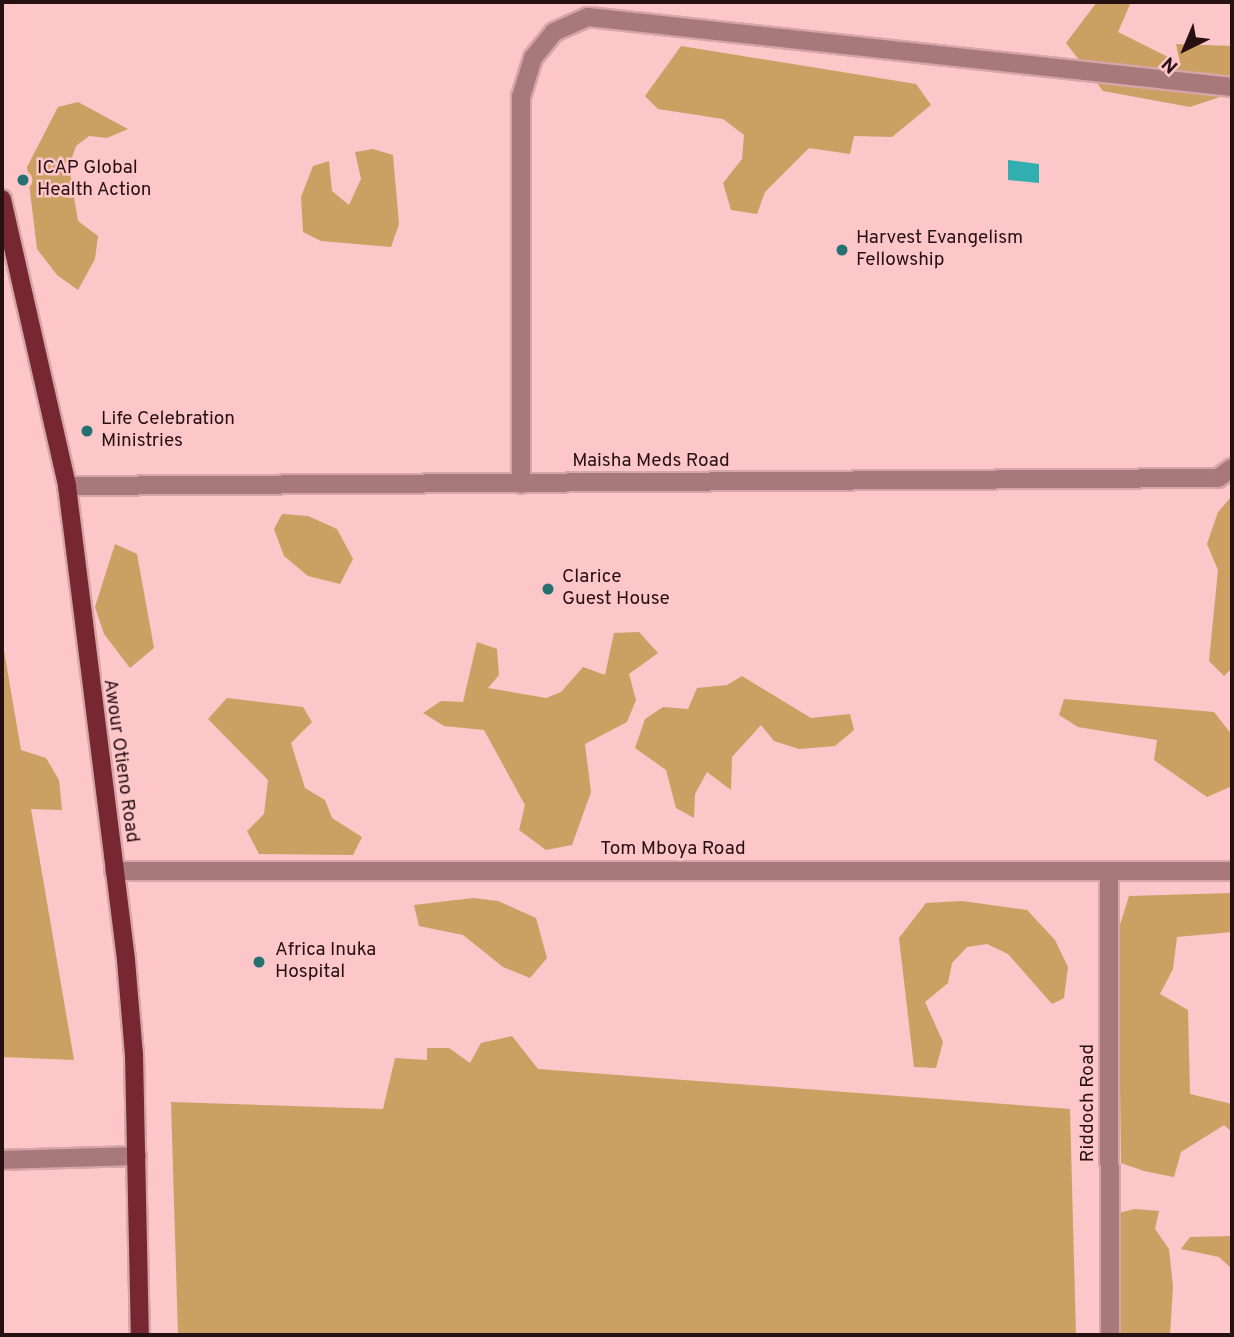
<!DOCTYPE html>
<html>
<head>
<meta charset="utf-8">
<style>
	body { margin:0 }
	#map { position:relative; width:1234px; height:1337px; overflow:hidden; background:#fdc6c8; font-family:Overpass,sans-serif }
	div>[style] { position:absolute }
	.green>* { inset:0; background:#cba062 }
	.water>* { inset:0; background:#31afb0 }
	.roads { filter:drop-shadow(2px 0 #d6a5a7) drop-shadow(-2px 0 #d6a5a7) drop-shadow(0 2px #d6a5a7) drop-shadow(0 -2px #d6a5a7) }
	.minor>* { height:18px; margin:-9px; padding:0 9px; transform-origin:9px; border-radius:9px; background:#a8797b }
	.major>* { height:18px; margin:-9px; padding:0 9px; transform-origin:9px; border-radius:9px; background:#772732 }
	.dots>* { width:19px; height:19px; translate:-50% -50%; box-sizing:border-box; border:4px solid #fdc6c8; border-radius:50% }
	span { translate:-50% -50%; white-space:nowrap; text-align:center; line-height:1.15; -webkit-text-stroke:5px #fdc6c8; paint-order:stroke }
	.poi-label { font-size:19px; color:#271012 }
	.left { translate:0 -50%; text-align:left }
	.street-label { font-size:19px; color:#271012 }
	.frame { position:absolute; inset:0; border:4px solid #271012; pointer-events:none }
	.north { position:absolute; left:1150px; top:14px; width:70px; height:70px; -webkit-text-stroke:5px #fdc6c8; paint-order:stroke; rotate:223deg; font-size:19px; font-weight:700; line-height:28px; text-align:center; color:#271012 }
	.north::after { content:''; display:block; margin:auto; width:24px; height:32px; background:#271012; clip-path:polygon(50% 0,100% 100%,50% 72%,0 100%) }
</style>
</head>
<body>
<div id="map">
	<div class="green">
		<div style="clip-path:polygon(1097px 2px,1131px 2px,1118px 32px,1180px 63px,1176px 44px,1232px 46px,1232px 93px,1190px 107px,1103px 91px,1066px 43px)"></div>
		<div style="clip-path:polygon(681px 46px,916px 84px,931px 105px,892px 137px,854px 136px,850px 154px,809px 148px,765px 192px,757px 214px,731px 210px,723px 183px,742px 159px,744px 135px,723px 119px,658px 109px,645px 96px)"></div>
		<div style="clip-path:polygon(78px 102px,128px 129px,107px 138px,89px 136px,76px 146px,69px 166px,78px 221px,98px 236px,95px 259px,78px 290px,57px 275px,37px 249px,27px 167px,58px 107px)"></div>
		<div style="clip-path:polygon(373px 149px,393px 155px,399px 224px,391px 247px,321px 241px,303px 232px,301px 197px,313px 166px,329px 161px,332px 191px,349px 205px,361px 179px,355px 152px)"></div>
		<div style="clip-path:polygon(1232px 496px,1232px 668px,1224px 676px,1209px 661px,1218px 570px,1207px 544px,1218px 512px)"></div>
		<div style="clip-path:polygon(282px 514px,308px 516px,337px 529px,353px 559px,340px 584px,308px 576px,284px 556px,274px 529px)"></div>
		<div style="clip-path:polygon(115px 544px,137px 554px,154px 648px,130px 668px,104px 634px,95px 607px)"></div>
		<div style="clip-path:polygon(639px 632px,658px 653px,629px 674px,636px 700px,627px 722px,585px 744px,591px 792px,572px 845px,546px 850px,519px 830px,525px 805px,484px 730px,444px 726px,423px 713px,441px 701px,463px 702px,477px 642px,497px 649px,499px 675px,488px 688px,546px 698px,561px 692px,583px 667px,605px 675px,614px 633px)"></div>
		<div style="clip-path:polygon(2px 639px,21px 750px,46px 758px,59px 780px,62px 810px,31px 809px,74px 1060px,2px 1057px)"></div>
		<div style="clip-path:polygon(742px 676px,811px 718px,850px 714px,854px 730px,835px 746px,799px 749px,774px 741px,761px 725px,732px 757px,731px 790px,707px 772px,695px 794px,694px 818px,676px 808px,666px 770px,635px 748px,645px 719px,663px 707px,688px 709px,697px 688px,727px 685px)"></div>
		<div style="clip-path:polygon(227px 698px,303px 707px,312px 722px,291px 743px,305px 788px,325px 800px,332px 818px,362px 837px,353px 855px,259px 854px,247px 831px,264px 814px,268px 780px,208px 719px)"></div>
		<div style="clip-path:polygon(1064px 699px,1214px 712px,1232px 735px,1232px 786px,1207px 797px,1154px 760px,1157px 740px,1078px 727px,1059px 715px)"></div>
		<div style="clip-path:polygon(1232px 893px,1232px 932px,1177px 937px,1173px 969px,1160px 994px,1188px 1010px,1190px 1094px,1232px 1104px,1232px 1132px,1224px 1125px,1181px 1152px,1174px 1177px,1144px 1171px,1121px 1163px,1118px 931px,1129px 896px)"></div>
		<div style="clip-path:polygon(473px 898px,498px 901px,536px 918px,547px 958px,530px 978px,503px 967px,463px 935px,419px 926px,414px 905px)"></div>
		<div style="clip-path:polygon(962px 901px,1027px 910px,1055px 940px,1068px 967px,1064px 998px,1052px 1004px,1008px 954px,987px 944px,967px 947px,952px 963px,948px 983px,925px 1002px,943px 1042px,936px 1068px,914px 1067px,899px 938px,926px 903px)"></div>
		<div style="clip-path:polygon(512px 1036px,538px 1069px,1070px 1109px,1076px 1335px,178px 1335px,171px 1102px,383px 1109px,395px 1058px,427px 1060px,427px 1048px,449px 1048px,470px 1063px,481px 1043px)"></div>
		<div style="clip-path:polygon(1135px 1209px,1159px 1211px,1155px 1229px,1169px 1249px,1173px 1287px,1170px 1335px,1119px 1335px,1118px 1213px)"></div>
		<div style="clip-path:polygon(1232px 1236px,1232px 1269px,1219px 1257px,1181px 1249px,1190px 1237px)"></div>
	</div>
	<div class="water">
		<div style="clip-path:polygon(1008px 160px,1039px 164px,1039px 183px,1008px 180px)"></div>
	</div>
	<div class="roads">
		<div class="minor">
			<div style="left:521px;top:484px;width:387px;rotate:-90deg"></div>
			<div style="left:521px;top:97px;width:41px;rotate:-72.9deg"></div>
			<div style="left:533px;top:58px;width:33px;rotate:-51deg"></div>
			<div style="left:554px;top:32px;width:37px;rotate:-24deg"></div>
			<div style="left:588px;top:17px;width:648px;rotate:6.2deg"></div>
			<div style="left:67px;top:486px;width:1151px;rotate:-0.4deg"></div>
			<div style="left:1218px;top:478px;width:17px;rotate:-36deg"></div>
			<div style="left:114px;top:871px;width:1118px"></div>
			<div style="left:1109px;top:871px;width:464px;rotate:89.9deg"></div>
			<div style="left:2px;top:1160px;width:135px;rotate:-1.7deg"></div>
		</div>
		<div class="major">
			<div style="left:2px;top:199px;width:294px;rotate:77.2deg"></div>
			<div style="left:67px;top:486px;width:478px;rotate:82.9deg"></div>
			<div style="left:126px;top:960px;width:95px;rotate:85.2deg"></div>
			<div style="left:134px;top:1055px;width:280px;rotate:88.8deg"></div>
		</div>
	</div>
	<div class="dots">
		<div style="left:23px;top:180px;background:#257071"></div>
		<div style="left:842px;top:250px;background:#257071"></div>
		<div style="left:87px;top:431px;background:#257071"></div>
		<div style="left:548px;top:589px;background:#257071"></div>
		<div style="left:259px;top:962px;background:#257071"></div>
	</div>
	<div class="poi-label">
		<span class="left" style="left:37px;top:180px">ICAP Global<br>Health Action</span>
		<span class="left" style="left:856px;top:250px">Harvest Evangelism<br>Fellowship</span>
		<span class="left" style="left:101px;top:431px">Life Celebration<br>Ministries</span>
		<span class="left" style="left:562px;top:589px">Clarice<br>Guest House</span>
		<span class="left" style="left:275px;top:962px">Africa Inuka<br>Hospital</span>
	</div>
	<div class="street-label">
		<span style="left:651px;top:462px">Maisha Meds Road</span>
		<span style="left:120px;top:761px;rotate:82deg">Awour Otieno Road</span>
		<span style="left:673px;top:850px">Tom Mboya Road</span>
		<span style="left:1089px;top:1103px;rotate:-90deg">Riddoch Road</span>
	</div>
	<div class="frame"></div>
	<div class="north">N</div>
</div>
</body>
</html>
